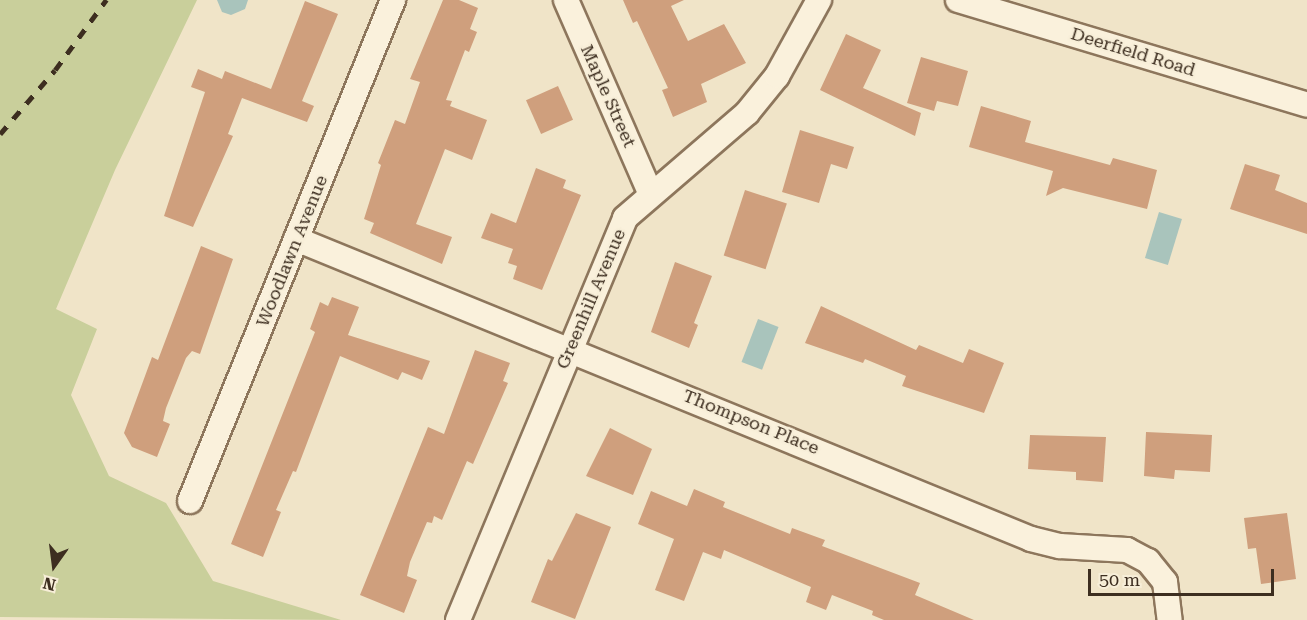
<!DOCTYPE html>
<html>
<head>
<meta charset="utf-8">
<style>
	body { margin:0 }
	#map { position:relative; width:1307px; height:620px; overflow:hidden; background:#f0e4c8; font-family:"Roboto Serif",serif }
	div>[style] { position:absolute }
	.green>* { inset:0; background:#c9cf9b }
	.water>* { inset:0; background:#a9c4bc; transform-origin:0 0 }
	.building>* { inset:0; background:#cf9f7d; transform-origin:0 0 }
	.roads { filter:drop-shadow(2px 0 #8d765c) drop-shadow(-2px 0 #8d765c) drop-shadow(0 2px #8d765c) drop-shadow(0 -2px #8d765c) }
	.minor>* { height:24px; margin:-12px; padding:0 12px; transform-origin:12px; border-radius:12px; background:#faf1dc }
	.rail>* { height:4.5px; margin-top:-2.25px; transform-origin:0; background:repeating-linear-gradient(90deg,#3d2e20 0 10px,transparent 0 20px) }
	span { translate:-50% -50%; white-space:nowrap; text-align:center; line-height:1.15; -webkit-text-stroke:4.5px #f7eed8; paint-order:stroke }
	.street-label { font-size:18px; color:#3d2e20 }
	.north { position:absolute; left:24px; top:536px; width:60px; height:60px; -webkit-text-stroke:4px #f7eed8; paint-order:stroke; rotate:194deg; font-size:16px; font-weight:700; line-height:24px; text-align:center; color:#3d2e20 }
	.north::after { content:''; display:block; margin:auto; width:21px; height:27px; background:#3d2e20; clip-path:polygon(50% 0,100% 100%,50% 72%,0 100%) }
	.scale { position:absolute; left:1088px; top:569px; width:186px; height:27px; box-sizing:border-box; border:3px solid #3d2e20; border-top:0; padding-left:8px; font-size:18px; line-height:21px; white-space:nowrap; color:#3d2e20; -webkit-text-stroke:4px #f7eed8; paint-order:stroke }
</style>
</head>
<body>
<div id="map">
	<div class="green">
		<div style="clip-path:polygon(0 0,197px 0,115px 170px,56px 309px,97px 329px,71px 395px,109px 476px,166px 503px,213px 581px,341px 620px,0 617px)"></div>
	</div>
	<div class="water">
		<div style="clip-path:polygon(217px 0,248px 0,245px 9px,231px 15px,222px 12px)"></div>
		<div style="left:1159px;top:212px;width:24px;height:48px;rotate:17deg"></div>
		<div style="left:758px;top:319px;width:22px;height:46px;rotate:21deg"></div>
	</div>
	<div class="building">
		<div style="clip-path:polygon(443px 0,459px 0,478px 8px,470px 29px,477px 32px,469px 52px,465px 50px,446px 100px,452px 101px,450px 106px,487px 120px,472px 160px,445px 149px,416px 224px,452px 237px,442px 264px,370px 233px,374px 223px,364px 219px,381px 165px,378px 163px,395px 120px,405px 124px,420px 82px,410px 79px)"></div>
		<div style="clip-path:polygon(623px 0,684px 0,671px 6px,688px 41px,724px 24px,746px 63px,701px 84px,707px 102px,673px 117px,662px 90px,668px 88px,637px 21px,633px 23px)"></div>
		<div style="clip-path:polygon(305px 1px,338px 14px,302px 101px,314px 106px,307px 122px,242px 98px,228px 134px,233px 136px,193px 227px,164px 216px,205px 92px,191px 87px,198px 69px,222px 79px,225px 71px,271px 89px)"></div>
		<div style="clip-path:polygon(846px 34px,881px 50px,863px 88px,921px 113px,915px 136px,820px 90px)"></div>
		<div style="clip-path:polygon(921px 57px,968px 71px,958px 106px,937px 101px,934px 111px,907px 103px)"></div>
		<div style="left:558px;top:86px;width:37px;height:35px;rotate:66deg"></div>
		<div style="clip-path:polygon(981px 106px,1031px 121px,1025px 142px,1110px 165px,1113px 158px,1157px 170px,1147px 209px,1063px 188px,1046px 196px,1053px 171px,969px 147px)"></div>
		<div style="clip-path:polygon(800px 130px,854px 147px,847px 169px,831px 164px,819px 203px,782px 192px)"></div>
		<div style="clip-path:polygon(1245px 164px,1280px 175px,1275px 190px,1307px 203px,1307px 234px,1230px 209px)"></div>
		<div style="clip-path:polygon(536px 168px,566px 180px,563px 188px,581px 195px,542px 290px,513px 279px,517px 266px,508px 263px,513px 249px,481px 238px,491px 213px,516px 223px)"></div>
		<div style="left:745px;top:190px;width:44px;height:69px;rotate:18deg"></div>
		<div style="clip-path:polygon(201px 246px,233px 259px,200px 354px,192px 351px,186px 358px,166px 408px,163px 421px,170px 424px,157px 457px,132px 447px,124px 433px,152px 357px,158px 360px)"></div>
		<div style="clip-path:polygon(675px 262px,712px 276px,694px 323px,698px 325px,689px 348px,651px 332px)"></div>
		<div style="clip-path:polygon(332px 297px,359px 307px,348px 335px,430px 361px,422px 380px,402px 372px,398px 380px,340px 356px,296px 472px,293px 471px,276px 510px,281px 512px,263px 557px,231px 544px,315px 332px,310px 329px,320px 302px,328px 306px)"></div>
		<div style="clip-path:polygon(821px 306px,916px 350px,919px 345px,963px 363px,969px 349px,1004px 363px,984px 413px,902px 386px,906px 376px,865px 359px,863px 363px,805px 343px)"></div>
		<div style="clip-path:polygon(475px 350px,510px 363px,503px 381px,508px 383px,473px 464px,467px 461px,442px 520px,434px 516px,432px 523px,427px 522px,410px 562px,407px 576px,417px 580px,404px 613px,360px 595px,428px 427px,444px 434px)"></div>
		<div style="clip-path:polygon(610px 428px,652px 449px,633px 495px,586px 476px)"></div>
		<div style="clip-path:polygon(1146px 432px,1212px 435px,1210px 472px,1175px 470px,1174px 479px,1144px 476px)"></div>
		<div style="clip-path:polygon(1030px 435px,1106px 437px,1103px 482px,1076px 480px,1076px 472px,1028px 469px)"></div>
		<div style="clip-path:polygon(694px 489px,725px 502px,723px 507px,790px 534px,792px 528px,825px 540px,822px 546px,920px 583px,915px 595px,974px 620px,884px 620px,872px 615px,873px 611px,832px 595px,826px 610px,806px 602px,811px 587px,724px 550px,721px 559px,703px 552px,684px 601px,655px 590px,674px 539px,638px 524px,651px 491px,687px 506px)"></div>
		<div style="clip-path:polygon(576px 513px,611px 527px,575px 619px,531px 602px,548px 559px,552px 561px)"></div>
		<div style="clip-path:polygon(1287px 513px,1296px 579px,1261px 584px,1256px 548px,1248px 549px,1244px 518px)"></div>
	</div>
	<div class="roads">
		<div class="minor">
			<div style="left:566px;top:0;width:210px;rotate:66.4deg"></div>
			<div style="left:958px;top:0;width:364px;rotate:16.7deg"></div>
			<div style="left:296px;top:239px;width:794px;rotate:22.2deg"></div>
			<div style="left:1031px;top:539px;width:30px;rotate:14deg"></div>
			<div style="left:1060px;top:546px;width:67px;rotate:3.4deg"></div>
			<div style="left:1127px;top:550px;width:24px;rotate:28deg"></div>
			<div style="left:1148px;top:561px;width:27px;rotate:51deg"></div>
			<div style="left:1165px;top:582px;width:38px;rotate:83deg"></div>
			<div style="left:190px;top:501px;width:541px;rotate:-67.94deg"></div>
			<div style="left:458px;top:620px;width:435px;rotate:-67.4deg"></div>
			<div style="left:625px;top:218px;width:161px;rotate:-40.7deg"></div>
			<div style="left:747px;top:113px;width:48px;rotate:-51deg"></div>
			<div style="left:777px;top:76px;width:87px;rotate:-61.1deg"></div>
		</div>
	</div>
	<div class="rail">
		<div style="left:0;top:134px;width:84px;rotate:-49.3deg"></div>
		<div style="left:55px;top:70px;width:87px;rotate:-53.9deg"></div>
	</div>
	<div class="street-label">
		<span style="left:1133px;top:52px;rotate:17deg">Deerfield Road</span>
		<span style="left:608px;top:96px;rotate:66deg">Maple Street</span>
		<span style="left:292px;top:251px;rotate:-68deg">Woodlawn Avenue</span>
		<span style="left:591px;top:299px;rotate:-67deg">Greenhill Avenue</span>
		<span style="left:751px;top:422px;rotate:22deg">Thompson Place</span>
	</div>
	<div class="north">N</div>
	<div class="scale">50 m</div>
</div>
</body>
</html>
